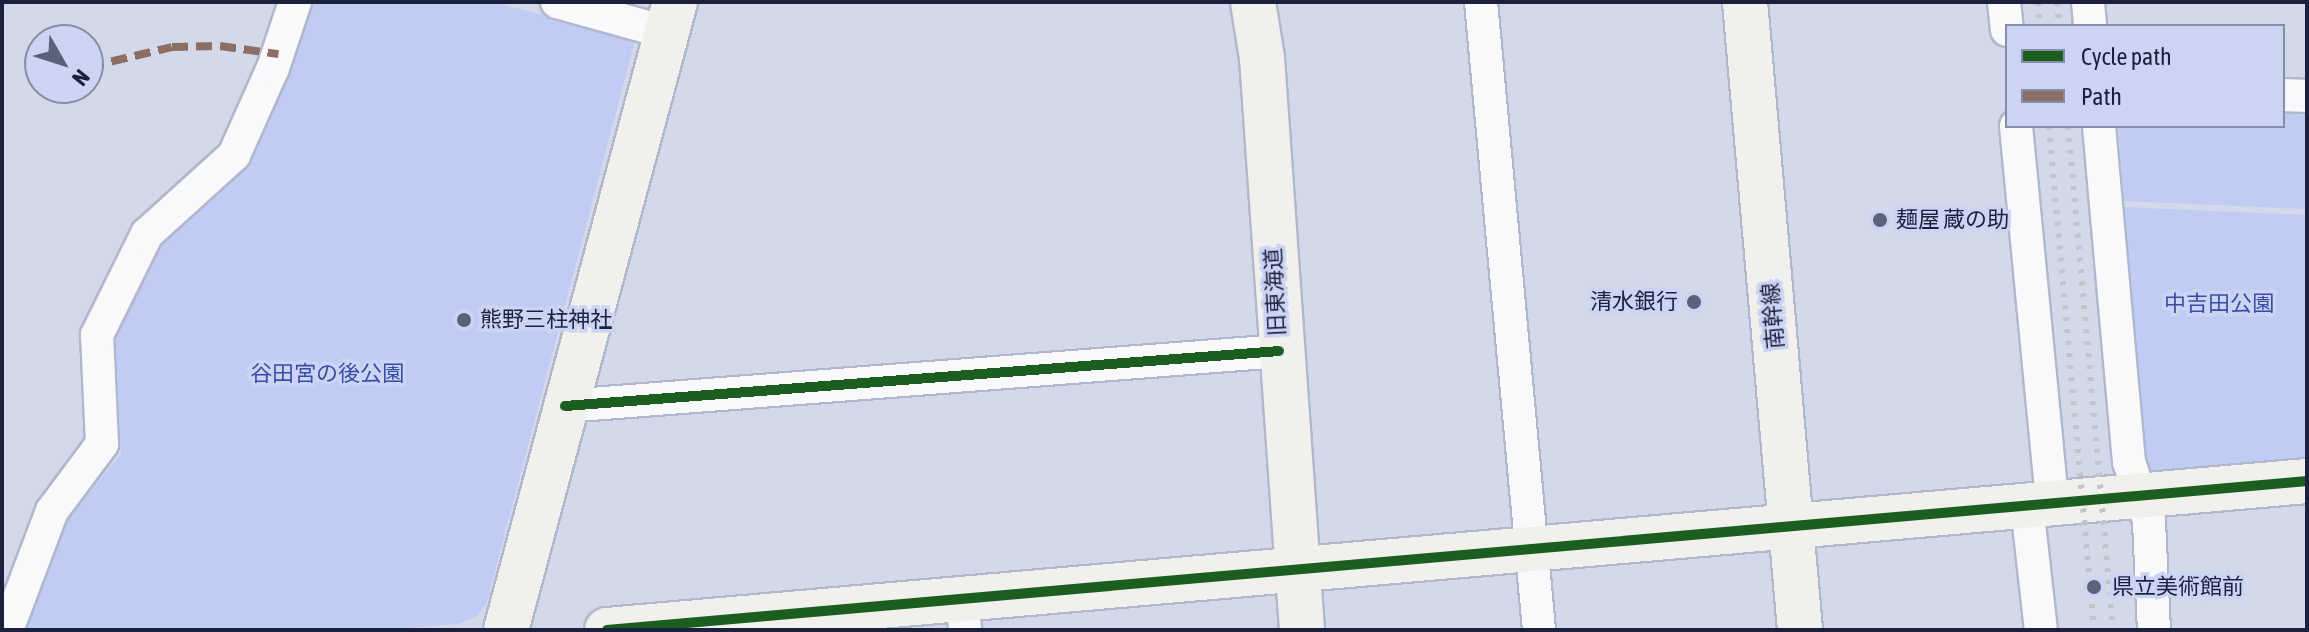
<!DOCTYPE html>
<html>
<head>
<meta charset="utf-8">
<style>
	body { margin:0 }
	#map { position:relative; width:2309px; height:632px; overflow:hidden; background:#d4d9ea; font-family:"Asap Condensed","Noto Sans JP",sans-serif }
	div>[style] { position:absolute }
	.green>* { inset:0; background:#c0ccf4 }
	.roads { filter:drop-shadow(2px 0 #b1b7cc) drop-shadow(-2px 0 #b1b7cc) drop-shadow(0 2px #b1b7cc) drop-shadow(0 -2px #b1b7cc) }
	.street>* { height:32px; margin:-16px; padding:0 16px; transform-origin:16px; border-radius:16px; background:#f9f9fc }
	.secondary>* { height:44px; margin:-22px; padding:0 22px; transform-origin:22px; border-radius:22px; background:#f1f0ed }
	.rail>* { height:6px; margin-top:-3px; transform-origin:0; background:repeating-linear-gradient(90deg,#c3c5ca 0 4px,transparent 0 12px) }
	.quiet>* { height:8px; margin-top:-4px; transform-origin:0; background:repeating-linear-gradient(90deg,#8d6e63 0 16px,transparent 0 24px) }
	.cycleway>* { height:10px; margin:-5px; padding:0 5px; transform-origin:5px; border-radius:5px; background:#1b5e20 }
	.dots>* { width:22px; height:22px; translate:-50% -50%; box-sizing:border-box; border:4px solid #cbd5f3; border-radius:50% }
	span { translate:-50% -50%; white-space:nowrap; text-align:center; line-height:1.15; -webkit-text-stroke:7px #cbd5f3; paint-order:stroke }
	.poi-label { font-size:22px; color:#19213c }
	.left { translate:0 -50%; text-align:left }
	.right { translate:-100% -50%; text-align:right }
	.street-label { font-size:22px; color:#19213c }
	.park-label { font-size:22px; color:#3a4da6 }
	.frame { position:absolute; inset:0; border:4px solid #19213c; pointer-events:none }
	.legend { position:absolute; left:2005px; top:24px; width:280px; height:104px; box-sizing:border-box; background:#cbd5f3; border:2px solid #848daa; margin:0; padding:10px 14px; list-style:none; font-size:24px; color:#19213c }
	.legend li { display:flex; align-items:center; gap:16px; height:40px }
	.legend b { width:40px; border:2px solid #848daa }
	.north { position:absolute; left:24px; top:24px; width:80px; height:80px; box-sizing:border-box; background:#cbd5f3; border:2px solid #848daa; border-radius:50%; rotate:129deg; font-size:22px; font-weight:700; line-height:32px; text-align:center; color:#19213c }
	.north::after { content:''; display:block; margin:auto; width:28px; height:36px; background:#5a6179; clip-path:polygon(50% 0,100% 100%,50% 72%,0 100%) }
</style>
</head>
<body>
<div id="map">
	<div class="green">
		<div style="clip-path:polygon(308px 2px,492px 2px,627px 36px,634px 44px,486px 605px,476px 617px,457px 624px,378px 630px,31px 630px,22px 620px,61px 526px,121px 454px,115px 331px,164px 232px,243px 165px,262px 137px)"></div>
		<div style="clip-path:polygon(2283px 113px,2307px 115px,2307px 209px,2124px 201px,2118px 126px,2283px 126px)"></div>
		<div style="clip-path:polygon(2123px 207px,2307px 215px,2307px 460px,2147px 475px)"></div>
	</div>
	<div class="roads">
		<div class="street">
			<div style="left:557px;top:2px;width:116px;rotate:15.5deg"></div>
			<div style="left:1481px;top:2px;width:631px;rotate:84.72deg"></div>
			<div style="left:2004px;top:2px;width:28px;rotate:84deg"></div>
			<div style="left:2088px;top:2px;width:24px;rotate:85deg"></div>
			<div style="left:2283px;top:95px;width:24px;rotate:2deg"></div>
			<div style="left:2016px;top:126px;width:379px;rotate:84.5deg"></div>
			<div style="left:2099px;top:126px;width:337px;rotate:84.9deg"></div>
			<div style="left:2129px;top:462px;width:62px;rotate:71.3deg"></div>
			<div style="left:2149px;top:521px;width:109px;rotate:87.4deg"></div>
			<div style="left:565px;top:406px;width:716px;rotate:-4.4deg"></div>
			<div style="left:2027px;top:506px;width:125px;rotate:83.6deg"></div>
			<div style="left:962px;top:599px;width:31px;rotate:84deg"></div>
			<div style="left:7px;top:630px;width:127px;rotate:-69.3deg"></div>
			<div style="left:52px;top:511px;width:84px;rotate:-53.3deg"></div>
			<div style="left:102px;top:444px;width:109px;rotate:-92.6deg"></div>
			<div style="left:97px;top:335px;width:113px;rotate:-63.7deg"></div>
			<div style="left:147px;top:234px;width:118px;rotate:-42.2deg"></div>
			<div style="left:234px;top:155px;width:95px;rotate:-65.9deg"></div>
			<div style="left:273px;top:68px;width:70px;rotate:-71.6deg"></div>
		</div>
		<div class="secondary">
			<div style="left:1253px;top:2px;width:57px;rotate:80.9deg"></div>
			<div style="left:1262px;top:58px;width:573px;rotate:86deg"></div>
			<div style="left:1745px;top:2px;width:630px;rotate:84.99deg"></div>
			<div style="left:506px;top:630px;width:650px;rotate:-74.94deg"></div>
			<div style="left:607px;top:630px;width:1707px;rotate:-5.01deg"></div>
		</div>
	</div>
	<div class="rail">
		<div style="left:2038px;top:2px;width:24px;rotate:85deg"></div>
		<div style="left:2057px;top:2px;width:24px;rotate:85deg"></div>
		<div style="left:2049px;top:126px;width:506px;rotate:84.9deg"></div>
		<div style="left:2068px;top:126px;width:506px;rotate:84.9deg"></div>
	</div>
	<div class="quiet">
		<div style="left:88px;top:67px;width:86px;rotate:-13.4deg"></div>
		<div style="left:172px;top:47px;width:48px;rotate:-1.2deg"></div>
		<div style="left:220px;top:46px;width:59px;rotate:7.9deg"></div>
	</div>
	<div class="cycleway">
		<div style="left:565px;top:406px;width:716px;rotate:-4.4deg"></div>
		<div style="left:607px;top:630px;width:1707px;rotate:-5.01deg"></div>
	</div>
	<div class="dots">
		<div style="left:1880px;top:220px;background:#5a6179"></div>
		<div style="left:1694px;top:302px;background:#5a6179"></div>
		<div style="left:464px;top:320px;background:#5a6179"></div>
		<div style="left:2094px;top:587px;background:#5a6179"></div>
	</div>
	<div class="poi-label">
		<span class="left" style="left:1896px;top:220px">麺屋 蔵の助</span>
		<span class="right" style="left:1678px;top:302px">清水銀行</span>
		<span class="left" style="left:480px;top:320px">熊野三柱神社</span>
		<span class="left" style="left:2112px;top:587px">県立美術館前</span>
	</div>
	<div class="street-label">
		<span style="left:1275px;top:292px;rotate:-93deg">旧東海道</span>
		<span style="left:1773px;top:316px;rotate:-95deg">南幹線</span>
	</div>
	<div class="park-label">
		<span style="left:2219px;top:304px">中吉田公園</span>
		<span style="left:327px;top:374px">谷田宮の後公園</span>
	</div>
	<div class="frame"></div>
	<ul class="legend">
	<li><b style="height:10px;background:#1b5e20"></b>Cycle path</li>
	<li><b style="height:10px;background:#8d6e63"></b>Path</li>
	</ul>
	<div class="north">N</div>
</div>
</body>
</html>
